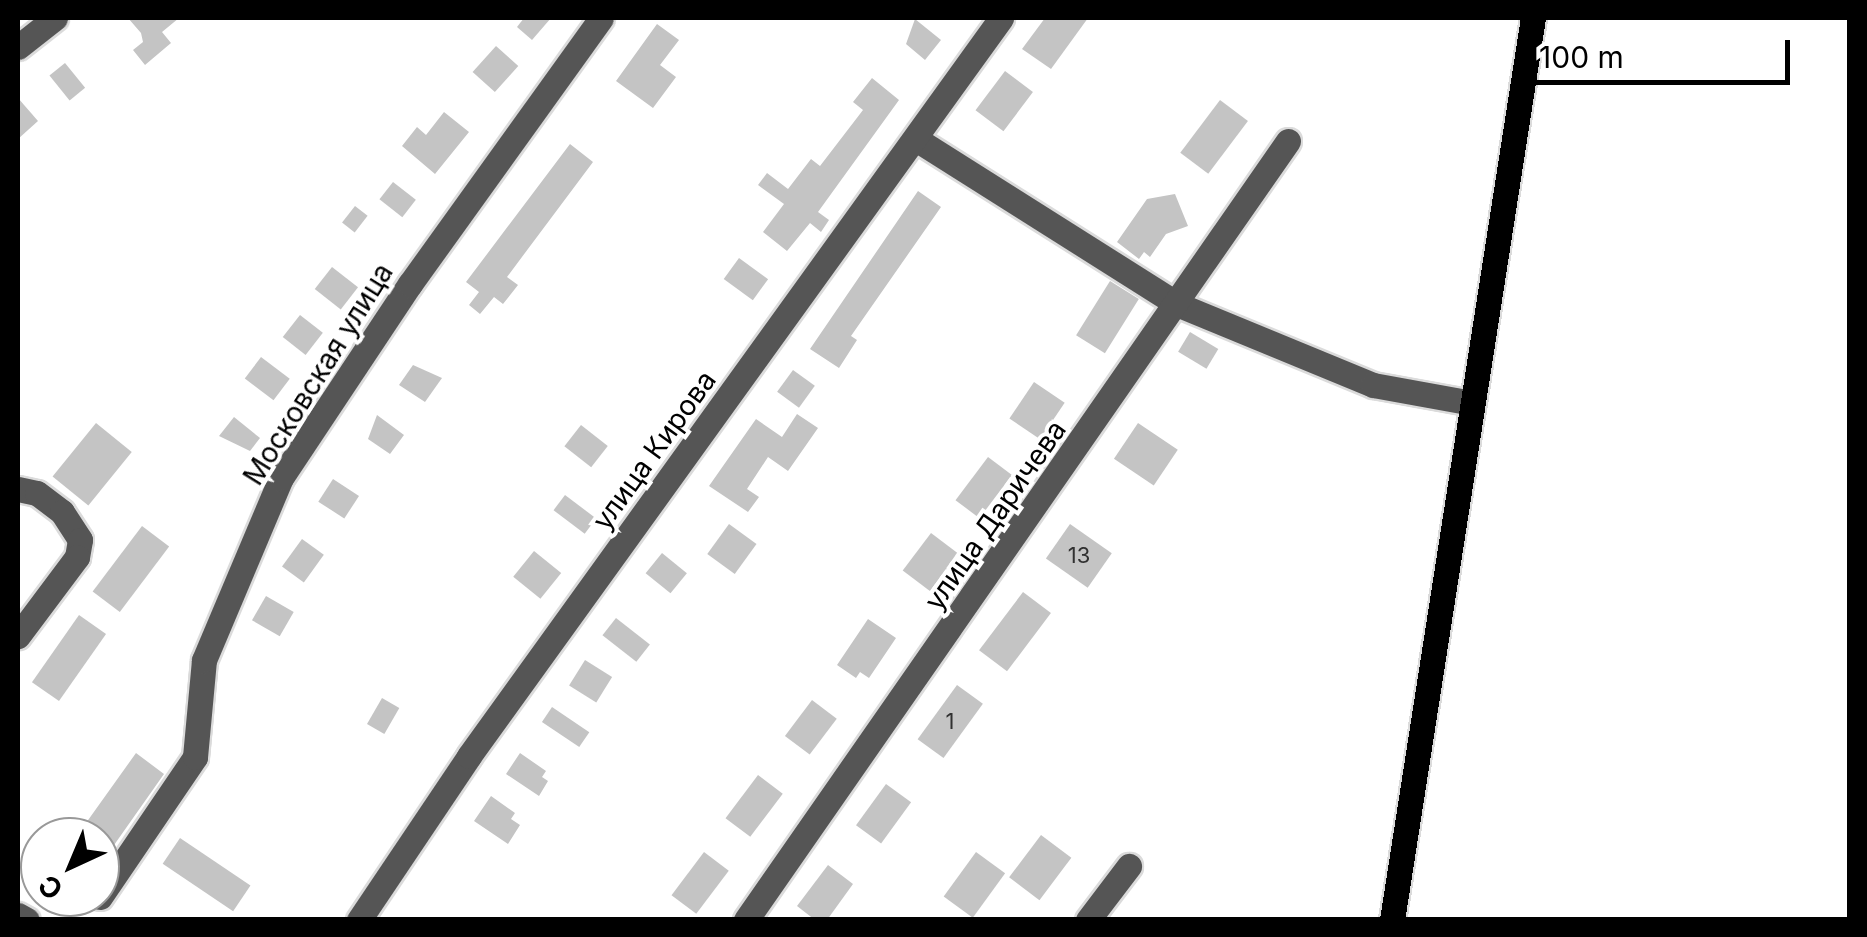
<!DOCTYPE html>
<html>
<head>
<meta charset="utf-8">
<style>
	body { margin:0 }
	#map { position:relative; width:1867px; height:937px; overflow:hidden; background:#fff; font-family:Inter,sans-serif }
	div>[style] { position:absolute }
	.building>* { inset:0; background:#c4c4c4; transform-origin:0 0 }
	.roads { filter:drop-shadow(2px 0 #dbdbdb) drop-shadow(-2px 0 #dbdbdb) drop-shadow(0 2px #dbdbdb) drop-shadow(0 -2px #dbdbdb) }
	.minor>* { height:25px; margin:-12.5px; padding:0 12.5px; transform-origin:12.5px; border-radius:12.5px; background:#555 }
	.major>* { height:25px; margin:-12.5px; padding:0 12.5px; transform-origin:12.5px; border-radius:12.5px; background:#000 }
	span { translate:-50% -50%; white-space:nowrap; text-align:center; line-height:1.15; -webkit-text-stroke:8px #fff; paint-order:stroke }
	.number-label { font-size:22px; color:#313131 }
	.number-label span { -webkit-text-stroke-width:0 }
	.street-label { font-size:28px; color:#000 }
	.frame { position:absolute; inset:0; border:20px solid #000; pointer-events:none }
	.north { position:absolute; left:20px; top:817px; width:100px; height:100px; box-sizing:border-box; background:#fff; border:2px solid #999; border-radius:50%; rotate:224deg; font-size:28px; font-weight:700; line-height:40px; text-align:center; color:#000 }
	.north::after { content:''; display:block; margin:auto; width:35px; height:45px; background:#000; clip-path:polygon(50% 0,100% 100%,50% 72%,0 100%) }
	.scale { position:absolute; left:1522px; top:40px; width:268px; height:45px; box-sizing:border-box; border:5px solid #000; border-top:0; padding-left:12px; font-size:30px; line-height:35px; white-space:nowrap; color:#000; -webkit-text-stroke:8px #fff; paint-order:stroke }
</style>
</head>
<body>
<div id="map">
	<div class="building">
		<div style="clip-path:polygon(128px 18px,179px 18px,162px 32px,171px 43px,145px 65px,133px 50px,143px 42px,141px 33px)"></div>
		<div style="clip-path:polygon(524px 18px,551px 18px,532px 40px,517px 27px)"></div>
		<div style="clip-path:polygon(1045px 18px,1088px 18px,1051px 69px,1022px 49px)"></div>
		<div style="clip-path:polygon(915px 19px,941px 40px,925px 60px,906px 44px)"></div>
		<div style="clip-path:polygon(657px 24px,679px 40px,660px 65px,676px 77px,653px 108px,616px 81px)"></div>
		<div style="left:496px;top:46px;width:30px;height:35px;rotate:42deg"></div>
		<div style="left:65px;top:63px;width:32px;height:20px;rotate:51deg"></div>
		<div style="left:1005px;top:71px;width:35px;height:49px;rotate:37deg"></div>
		<div style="clip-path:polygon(872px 78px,899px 100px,818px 212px,829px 220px,821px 232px,810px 223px,787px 251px,763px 232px,784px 204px,758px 185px,767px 173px,788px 189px,811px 159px,820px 166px,863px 110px,853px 102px)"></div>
		<div style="clip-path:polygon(18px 98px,38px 121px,18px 139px)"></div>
		<div style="left:1220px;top:100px;width:35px;height:66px;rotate:37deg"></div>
		<div style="clip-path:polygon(444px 112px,469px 132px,435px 174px,402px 146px,417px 127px,426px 135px)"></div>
		<div style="clip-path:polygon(570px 144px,593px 162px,507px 277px,518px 285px,503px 304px,494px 297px,480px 314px,469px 305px,479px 292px,466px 282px)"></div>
		<div style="left:393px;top:182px;width:29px;height:22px;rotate:38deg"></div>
		<div style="clip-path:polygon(918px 191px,941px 207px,851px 336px,857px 340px,839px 368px,810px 349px)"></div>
		<div style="clip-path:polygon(1175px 194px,1188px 226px,1166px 234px,1150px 257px,1144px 252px,1139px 259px,1117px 242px,1147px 199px)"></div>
		<div style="left:355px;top:206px;width:16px;height:21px;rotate:38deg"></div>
		<div style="left:739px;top:258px;width:36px;height:26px;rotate:36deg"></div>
		<div style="left:332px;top:267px;width:33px;height:28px;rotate:38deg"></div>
		<div style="left:1110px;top:281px;width:34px;height:64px;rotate:32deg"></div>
		<div style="left:300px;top:315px;width:29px;height:28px;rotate:38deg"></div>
		<div style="left:1190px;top:332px;width:33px;height:23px;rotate:31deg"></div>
		<div style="left:261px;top:357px;width:36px;height:27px;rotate:37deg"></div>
		<div style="clip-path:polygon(413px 365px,442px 378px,425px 402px,399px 385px)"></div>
		<div style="left:793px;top:370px;width:27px;height:27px;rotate:36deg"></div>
		<div style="left:1034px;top:382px;width:37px;height:44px;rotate:34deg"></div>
		<div style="clip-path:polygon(797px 414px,818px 428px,788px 471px,768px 457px,747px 489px,759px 497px,748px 512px,709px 486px,756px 419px,782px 437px)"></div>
		<div style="clip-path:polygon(377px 415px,404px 435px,390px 454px,368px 439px)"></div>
		<div style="clip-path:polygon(234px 417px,260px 438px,250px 451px,219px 436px)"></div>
		<div style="left:96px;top:423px;width:46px;height:69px;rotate:39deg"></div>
		<div style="left:1138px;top:423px;width:48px;height:43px;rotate:34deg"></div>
		<div style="left:581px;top:425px;width:34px;height:27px;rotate:38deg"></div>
		<div style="left:988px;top:457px;width:30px;height:54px;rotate:37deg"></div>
		<div style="left:333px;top:479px;width:31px;height:27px;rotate:33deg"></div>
		<div style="left:565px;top:495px;width:39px;height:19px;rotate:37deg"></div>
		<div style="left:729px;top:524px;width:34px;height:37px;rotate:36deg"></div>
		<div style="left:1070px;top:524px;width:51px;height:42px;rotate:35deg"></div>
		<div style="left:142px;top:526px;width:34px;height:82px;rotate:37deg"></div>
		<div style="left:931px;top:533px;width:34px;height:47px;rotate:37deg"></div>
		<div style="left:302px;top:539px;width:27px;height:34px;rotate:36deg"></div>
		<div style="left:534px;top:551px;width:35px;height:33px;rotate:39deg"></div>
		<div style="left:662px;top:553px;width:32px;height:26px;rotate:39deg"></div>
		<div style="left:1023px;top:592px;width:35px;height:73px;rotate:37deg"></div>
		<div style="left:266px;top:596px;width:32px;height:28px;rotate:30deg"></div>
		<div style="left:79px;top:615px;width:33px;height:82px;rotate:35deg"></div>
		<div style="left:616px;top:618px;width:43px;height:22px;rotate:38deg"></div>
		<div style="clip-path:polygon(868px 619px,896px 638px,869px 678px,860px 672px,856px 678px,837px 665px)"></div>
		<div style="left:585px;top:660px;width:32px;height:30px;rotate:32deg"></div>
		<div style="left:957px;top:685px;width:32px;height:67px;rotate:36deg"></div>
		<div style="left:382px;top:698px;width:20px;height:30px;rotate:30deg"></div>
		<div style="left:812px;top:700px;width:31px;height:45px;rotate:37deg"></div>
		<div style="left:552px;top:707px;width:45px;height:18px;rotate:34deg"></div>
		<div style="clip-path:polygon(136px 753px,164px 774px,100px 865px,100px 837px,76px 837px)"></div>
		<div style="clip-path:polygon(520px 753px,546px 771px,542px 777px,548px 781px,539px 796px,506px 774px)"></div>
		<div style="left:758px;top:775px;width:31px;height:54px;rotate:37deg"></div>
		<div style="left:886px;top:784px;width:31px;height:51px;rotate:36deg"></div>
		<div style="clip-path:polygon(491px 796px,515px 813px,511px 819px,520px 825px,508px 844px,474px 821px)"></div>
		<div style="left:1041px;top:835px;width:38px;height:53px;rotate:37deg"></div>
		<div style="left:180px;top:838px;width:85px;height:31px;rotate:34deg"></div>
		<div style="left:704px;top:852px;width:31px;height:54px;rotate:37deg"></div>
		<div style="left:976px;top:852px;width:36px;height:55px;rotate:36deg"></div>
		<div style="clip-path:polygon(828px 865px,853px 884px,827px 920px,815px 920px,797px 906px)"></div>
	</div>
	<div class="roads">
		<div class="minor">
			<div style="left:18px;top:47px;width:47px;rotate:-38.1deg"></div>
			<div style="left:916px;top:139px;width:311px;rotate:32.3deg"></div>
			<div style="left:1179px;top:305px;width:210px;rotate:22.4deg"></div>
			<div style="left:1373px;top:385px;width:101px;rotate:10.3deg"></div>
			<div style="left:18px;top:489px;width:19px;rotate:12deg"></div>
			<div style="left:37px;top:493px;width:31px;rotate:37deg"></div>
			<div style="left:62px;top:512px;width:33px;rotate:57deg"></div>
			<div style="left:80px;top:540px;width:17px;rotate:100deg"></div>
			<div style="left:77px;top:557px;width:99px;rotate:126.8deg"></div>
			<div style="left:100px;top:897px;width:169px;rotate:-55.8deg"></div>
			<div style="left:195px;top:757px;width:97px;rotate:-84.7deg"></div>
			<div style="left:204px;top:660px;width:198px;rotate:-67.1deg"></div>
			<div style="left:281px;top:478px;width:233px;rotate:-56.4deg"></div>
			<div style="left:410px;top:284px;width:327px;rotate:-54.3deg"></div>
			<div style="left:18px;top:915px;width:10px;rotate:29deg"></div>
			<div style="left:359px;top:920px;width:197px;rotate:-56.1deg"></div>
			<div style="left:469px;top:756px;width:910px;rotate:-54.21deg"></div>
			<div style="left:746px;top:920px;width:949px;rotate:-55.17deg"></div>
			<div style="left:1088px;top:920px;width:68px;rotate:-52.8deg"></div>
		</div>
		<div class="major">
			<div style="left:1392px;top:920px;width:913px;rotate:-81.12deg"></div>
		</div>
	</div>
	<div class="number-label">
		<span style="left:1079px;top:556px">13</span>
		<span style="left:950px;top:722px">1</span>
	</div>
	<div class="street-label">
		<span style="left:318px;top:374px;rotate:-58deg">Московская улица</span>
		<span style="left:654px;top:450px;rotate:-54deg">улица Кирова</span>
		<span style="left:995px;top:515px;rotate:-55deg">улица Даричева</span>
	</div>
	<div class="frame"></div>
	<div class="north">С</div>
	<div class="scale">100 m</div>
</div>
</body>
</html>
